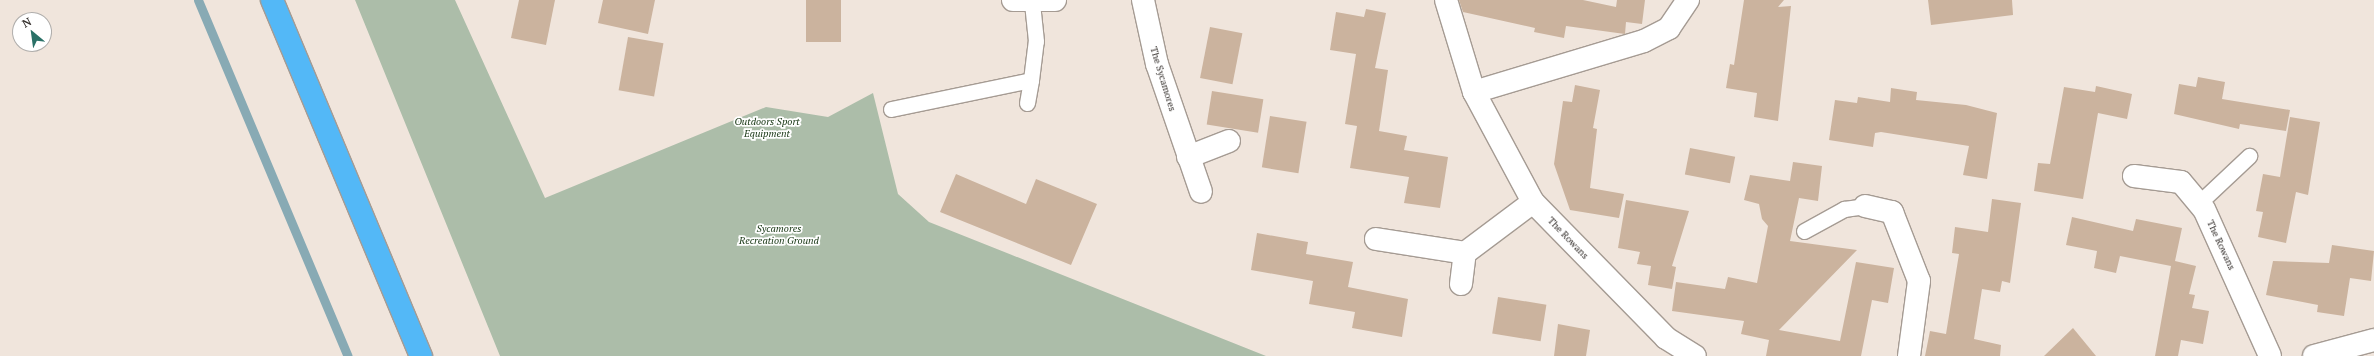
<!DOCTYPE html>
<html>
<head>
<meta charset="utf-8">
<style>
	body { margin:0 }
	#map { position:relative; width:2374px; height:356px; overflow:hidden; background:#f0e5dc; font-family:"PT Serif",serif }
	div>[style] { position:absolute }
	.green>* { inset:0; background:#acbda9 }
	.stream>* { height:9px; margin:-4.5px; padding:0 4.5px; transform-origin:4.5px; border-radius:4.5px; background:#88aab4 }
	.building>* { inset:0; background:#cbb39e; transform-origin:0 0 }
	.roads { filter:drop-shadow(1px 0 #a59b93) drop-shadow(-1px 0 #a59b93) drop-shadow(0 1px #a59b93) drop-shadow(0 -1px #a59b93) }
	.lane>* { height:15px; margin:-7.5px; padding:0 7.5px; transform-origin:7.5px; border-radius:7.5px; background:#fff }
	.street>* { height:22px; margin:-11px; padding:0 11px; transform-origin:11px; border-radius:11px; background:#fff }
	.highway>* { height:22px; margin:-11px; padding:0 11px; transform-origin:11px; border-radius:11px; background:#53b8f7 }
	span { translate:-50% -50%; white-space:nowrap; text-align:center; line-height:1.15; -webkit-text-stroke:3.5px #fff; paint-order:stroke }
	.street-label { font-size:10px; color:#36312e }
	.park-label { font-size:10px; color:#153411; font-style:italic }
	.north { position:absolute; left:12px; top:12px; width:40px; height:40px; box-sizing:border-box; background:#fff; border:1px solid #afadab; border-radius:50%; rotate:331deg; font-size:11px; font-weight:700; line-height:16px; text-align:center; color:#36312e }
	.north::after { content:''; display:block; margin:auto; width:14px; height:18px; background:#2a7167; clip-path:polygon(50% 0,100% 100%,50% 72%,0 100%) }
</style>
</head>
<body>
<div id="map">
	<div class="green">
		<div style="clip-path:polygon(355px 0,455px 0,545px 198px,766px 107px,828px 117px,873px 93px,898px 194px,929px 222px,1266px 356px,500px 356px)"></div>
	</div>
	<div class="stream">
		<div style="left:198px;top:0;width:386px;rotate:67.2deg"></div>
	</div>
	<div class="building">
		<div style="clip-path:polygon(519px 0,555px 0,546px 45px,511px 38px)"></div>
		<div style="clip-path:polygon(603px 0,655px 0,648px 34px,598px 23px)"></div>
		<div style="left:806px;top:0;width:35px;height:42px"></div>
		<div style="clip-path:polygon(1459px 0,1583px 0,1616px 7px,1617px 0,1645px 0,1642px 24px,1626px 22px,1625px 34px,1566px 26px,1564px 38px,1534px 32px,1535px 28px,1463px 12px)"></div>
		<div style="clip-path:polygon(1744px 0,1784px 0,1778px 7px,1791px 6px,1778px 121px,1754px 117px,1757px 93px,1726px 88px,1730px 64px,1734px 65px)"></div>
		<div style="clip-path:polygon(1928px 0,2012px 0,2013px 15px,1931px 25px)"></div>
		<div style="clip-path:polygon(1366px 9px,1386px 13px,1375px 68px,1388px 70px,1379px 131px,1407px 136px,1404px 150px,1448px 157px,1440px 208px,1404px 203px,1409px 177px,1350px 168px,1357px 126px,1345px 124px,1356px 54px,1330px 50px,1336px 12px,1364px 17px)"></div>
		<div style="left:1210px;top:27px;width:33px;height:52px;rotate:11deg"></div>
		<div style="left:628px;top:37px;width:36px;height:54px;rotate:10deg"></div>
		<div style="clip-path:polygon(2198px 77px,2225px 82px,2222px 99px,2290px 110px,2286px 131px,2240px 124px,2239px 129px,2174px 114px,2179px 84px,2196px 87px)"></div>
		<div style="clip-path:polygon(1575px 85px,1600px 90px,1593px 128px,1597px 129px,1590px 188px,1624px 194px,1619px 218px,1570px 210px,1554px 164px,1563px 101px,1572px 102px)"></div>
		<div style="clip-path:polygon(2096px 86px,2132px 94px,2127px 119px,2098px 113px,2083px 199px,2034px 191px,2038px 163px,2050px 164px,2064px 87px,2095px 92px)"></div>
		<div style="clip-path:polygon(1891px 88px,1917px 92px,1916px 100px,1966px 105px,1997px 113px,1987px 179px,1963px 175px,1969px 146px,1881px 132px,1875px 133px,1873px 147px,1829px 140px,1835px 100px,1857px 103px,1858px 97px,1890px 102px)"></div>
		<div style="left:1212px;top:91px;width:52px;height:34px;rotate:9deg"></div>
		<div style="left:1270px;top:116px;width:37px;height:52px;rotate:9deg"></div>
		<div style="clip-path:polygon(2290px 117px,2320px 122px,2308px 195px,2296px 192px,2286px 243px,2258px 237px,2263px 212px,2256px 211px,2263px 174px,2280px 177px)"></div>
		<div style="left:1690px;top:148px;width:46px;height:27px;rotate:11deg"></div>
		<div style="clip-path:polygon(1793px 162px,1822px 166px,1818px 201px,1799px 198px,1790px 241px,1857px 250px,1779px 330px,1840px 341px,1856px 262px,1894px 268px,1888px 303px,1872px 300px,1861px 356px,1766px 356px,1769px 340px,1741px 334px,1744px 321px,1672px 311px,1676px 282px,1725px 289px,1728px 277px,1757px 283px,1768px 226px,1762px 219px,1759px 204px,1744px 200px,1750px 175px,1790px 181px)"></div>
		<div style="clip-path:polygon(956px 174px,1026px 204px,1036px 179px,1097px 204px,1071px 265px,940px 212px)"></div>
		<div style="clip-path:polygon(1992px 199px,2021px 203px,2010px 283px,2002px 281px,2000px 292px,1982px 289px,1974px 339px,2001px 345px,2000px 356px,1925px 356px,1930px 331px,1946px 334px,1959px 254px,1952px 253px,1955px 227px,1988px 232px)"></div>
		<div style="clip-path:polygon(1626px 200px,1689px 211px,1672px 266px,1676px 267px,1672px 289px,1648px 285px,1651px 266px,1637px 264px,1640px 252px,1618px 248px)"></div>
		<div style="clip-path:polygon(2072px 217px,2133px 231px,2136px 219px,2182px 228px,2175px 261px,2196px 266px,2189px 294px,2195px 295px,2192px 308px,2209px 311px,2203px 344px,2181px 340px,2178px 356px,2155px 356px,2171px 266px,2120px 256px,2116px 273px,2094px 268px,2097px 251px,2066px 245px)"></div>
		<div style="clip-path:polygon(1257px 233px,1308px 242px,1306px 254px,1353px 262px,1348px 287px,1408px 299px,1402px 337px,1352px 328px,1355px 312px,1309px 304px,1313px 281px,1251px 270px)"></div>
		<div style="clip-path:polygon(2332px 245px,2374px 251px,2371px 281px,2350px 278px,2344px 316px,2317px 312px,2318px 305px,2266px 295px,2273px 261px,2329px 263px)"></div>
		<div style="left:1498px;top:297px;width:49px;height:37px;rotate:9deg"></div>
		<div style="clip-path:polygon(1558px 324px,1590px 330px,1586px 356px,1554px 356px)"></div>
		<div style="clip-path:polygon(2073px 328px,2096px 356px,2044px 356px)"></div>
	</div>
	<div class="roads">
		<div class="lane">
			<div style="left:1027px;top:103px;width:23px;rotate:-80deg"></div>
			<div style="left:891px;top:109px;width:143px;rotate:-11.7deg"></div>
			<div style="left:1031px;top:80px;width:39px;rotate:-83deg"></div>
			<div style="left:1036px;top:41px;width:39px;rotate:-96deg"></div>
			<div style="left:2199px;top:203px;width:69px;rotate:-43.2deg"></div>
			<div style="left:1804px;top:231px;width:46px;rotate:-28.8deg"></div>
			<div style="left:1844px;top:209px;width:21px;rotate:-8deg"></div>
		</div>
		<div class="street">
			<div style="left:1013px;top:0;width:42px"></div>
			<div style="left:1143px;top:0;width:66px;rotate:77.7deg"></div>
			<div style="left:1157px;top:64px;width:135px;rotate:71deg"></div>
			<div style="left:1446px;top:0;width:96px;rotate:73.1deg"></div>
			<div style="left:1474px;top:92px;width:125px;rotate:61.8deg"></div>
			<div style="left:1533px;top:202px;width:190px;rotate:45.6deg"></div>
			<div style="left:1666px;top:338px;width:34px;rotate:32deg"></div>
			<div style="left:1474px;top:92px;width:177px;rotate:-16.7deg"></div>
			<div style="left:1644px;top:41px;width:28px;rotate:-27deg"></div>
			<div style="left:1669px;top:28px;width:34px;rotate:-56deg"></div>
			<div style="left:1188px;top:157px;width:44px;rotate:-21.3deg"></div>
			<div style="left:2134px;top:176px;width:47px;rotate:7.3deg"></div>
			<div style="left:2181px;top:182px;width:35px;rotate:50deg"></div>
			<div style="left:2204px;top:209px;width:161px;rotate:65.8deg"></div>
			<div style="left:1865px;top:206px;width:28px;rotate:13deg"></div>
			<div style="left:1892px;top:212px;width:74px;rotate:68.6deg"></div>
			<div style="left:1919px;top:281px;width:76px;rotate:97.6deg"></div>
			<div style="left:1376px;top:239px;width:90px;rotate:8.9deg"></div>
			<div style="left:1465px;top:253px;width:85px;rotate:-36.9deg"></div>
			<div style="left:1461px;top:284px;width:31px;rotate:-83deg"></div>
			<div style="left:2314px;top:356px;width:62px;rotate:-14.9deg"></div>
		</div>
		<div class="highway">
			<div style="left:272px;top:0;width:386px;rotate:67.3deg"></div>
		</div>
	</div>
	<div class="street-label">
		<span style="left:1163px;top:79px;rotate:73deg">The Sycamores</span>
		<span style="left:1568px;top:238px;rotate:46deg">The Rowans</span>
		<span style="left:2221px;top:245px;rotate:65deg">The Rowans</span>
	</div>
	<div class="park-label">
		<span style="left:767px;top:127px">Outdoors Sport<br>Equipment</span>
		<span style="left:779px;top:234px">Sycamores<br>Recreation Ground</span>
	</div>
	<div class="north">N</div>
</div>
</body>
</html>
